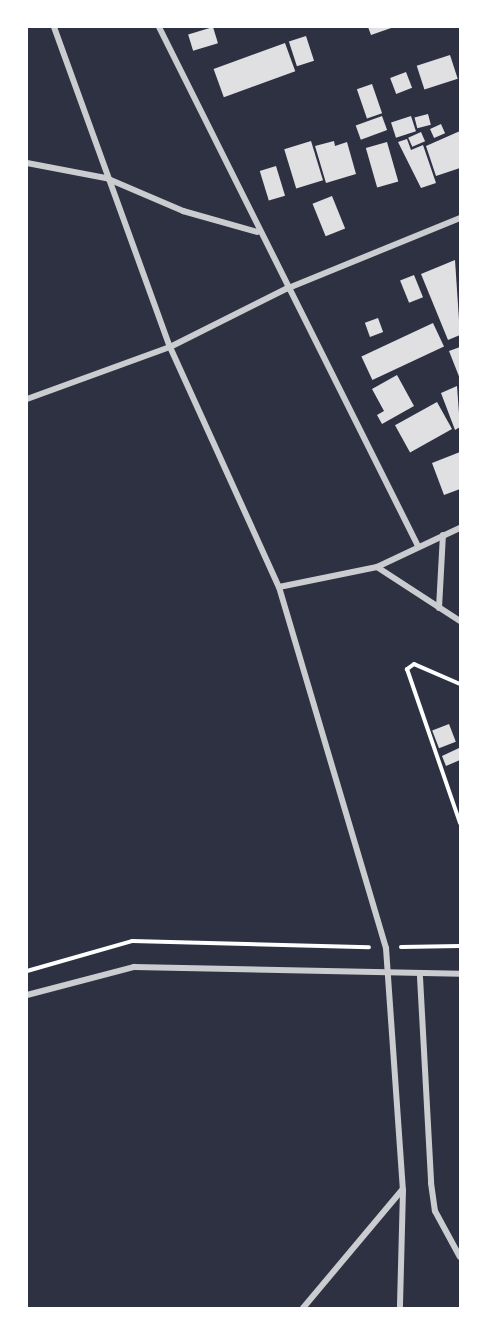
<!DOCTYPE html>
<html>
<head>
<meta charset="utf-8">
<style>
	body { margin:0 }
	#map { position:relative; width:487px; height:1335px; overflow:hidden; background:#2d3142; font-family:"Fira Sans",sans-serif }
	div>[style] { position:absolute }
	.building>* { inset:0; background:#e0e0e3; transform-origin:0 0 }
	.path>* { height:4px; margin:-2px; padding:0 2px; transform-origin:2px; border-radius:2px; background:#fff }
	.minor>* { height:6px; margin:-3px; padding:0 3px; transform-origin:3px; border-radius:3px; background:#caccd0 }
	span { translate:-50% -50%; white-space:nowrap; text-align:center; line-height:1.15; -webkit-text-stroke:4.5px #fff; paint-order:stroke }
	.frame { position:absolute; inset:0; border:28px solid #fff; pointer-events:none }
</style>
</head>
<body>
<div id="map">
	<div class="building">
		<div style="left:213px;top:27px;width:17px;height:26px;rotate:73deg"></div>
		<div style="clip-path:polygon(368px 27px,394px 27px,371px 35px)"></div>
		<div style="left:306px;top:36px;width:26px;height:18px;rotate:72deg"></div>
		<div style="left:285px;top:43px;width:30px;height:76px;rotate:70deg"></div>
		<div style="left:450px;top:55px;width:25px;height:35px;rotate:72deg"></div>
		<div style="left:406px;top:72px;width:17px;height:17px;rotate:69deg"></div>
		<div style="left:372px;top:84px;width:31px;height:16px;rotate:71deg"></div>
		<div style="left:428px;top:114px;width:11px;height:14px;rotate:75deg"></div>
		<div style="left:382px;top:116px;width:15px;height:28px;rotate:70deg"></div>
		<div style="left:411px;top:116px;width:16px;height:21px;rotate:72deg"></div>
		<div style="left:441px;top:124px;width:10px;height:12px;rotate:66deg"></div>
		<div style="clip-path:polygon(460px 131px,460px 168px,436px 176px,426px 146px)"></div>
		<div style="left:421px;top:132px;width:10px;height:14px;rotate:66deg"></div>
		<div style="clip-path:polygon(407px 139px,411px 150px,423px 145px,436px 183px,421px 188px,398px 142px)"></div>
		<div style="left:311px;top:141px;width:41px;height:28px;rotate:73deg"></div>
		<div style="clip-path:polygon(334px 141px,335px 146px,347px 142px,356px 174px,326px 183px,315px 146px)"></div>
		<div style="left:387px;top:142px;width:41px;height:22px;rotate:74deg"></div>
		<div style="left:276px;top:166px;width:31px;height:17px;rotate:73deg"></div>
		<div style="left:332px;top:196px;width:35px;height:21px;rotate:68deg"></div>
		<div style="clip-path:polygon(455px 260px,460px 335px,448px 340px,421px 274px)"></div>
		<div style="left:414px;top:275px;width:24px;height:15px;rotate:68deg"></div>
		<div style="left:378px;top:318px;width:15px;height:14px;rotate:70deg"></div>
		<div style="left:433px;top:323px;width:26px;height:79px;rotate:65deg"></div>
		<div style="clip-path:polygon(460px 347px,460px 379px,449px 351px)"></div>
		<div style="clip-path:polygon(397px 375px,414px 406px,382px 424px,377px 415px,384px 411px,372px 389px)"></div>
		<div style="clip-path:polygon(457px 386px,460px 427px,455px 430px,441px 393px)"></div>
		<div style="left:437px;top:402px;width:31px;height:48px;rotate:61deg"></div>
		<div style="clip-path:polygon(460px 452px,460px 489px,444px 495px,432px 463px)"></div>
		<div style="left:449px;top:724px;width:19px;height:18px;rotate:69deg"></div>
		<div style="clip-path:polygon(459px 748px,460px 760px,446px 766px,442px 756px)"></div>
	</div>
	<div class="path">
		<div style="left:460px;top:684px;width:50px;rotate:-156.5deg"></div>
		<div style="left:414px;top:664px;width:9px;rotate:144deg"></div>
		<div style="left:407px;top:669px;width:163px;rotate:71deg"></div>
		<div style="left:401px;top:947px;width:59px;rotate:-1deg"></div>
		<div style="left:27px;top:971px;width:109px;rotate:-15.9deg"></div>
		<div style="left:132px;top:941px;width:237px;rotate:1.5deg"></div>
	</div>
	<div class="minor">
		<div style="left:54px;top:27px;width:340px;rotate:70.1deg"></div>
		<div style="left:170px;top:347px;width:264px;rotate:65.6deg"></div>
		<div style="left:279px;top:587px;width:377px;rotate:73.5deg"></div>
		<div style="left:386px;top:948px;width:243px;rotate:86deg"></div>
		<div style="left:403px;top:1190px;width:118px;rotate:91.5deg"></div>
		<div style="left:159px;top:27px;width:580px;rotate:63.48deg"></div>
		<div style="left:27px;top:163px;width:80px;rotate:10.8deg"></div>
		<div style="left:106px;top:178px;width:84px;rotate:23.2deg"></div>
		<div style="left:183px;top:211px;width:77px;rotate:15.8deg"></div>
		<div style="left:27px;top:399px;width:152px;rotate:-20deg"></div>
		<div style="left:170px;top:347px;width:130px;rotate:-26.6deg"></div>
		<div style="left:286px;top:289px;width:188px;rotate:-22.2deg"></div>
		<div style="left:377px;top:567px;width:99px;rotate:33deg"></div>
		<div style="left:279px;top:587px;width:100px;rotate:-11.5deg"></div>
		<div style="left:377px;top:567px;width:92px;rotate:-25.2deg"></div>
		<div style="left:439px;top:608px;width:73px;rotate:-86.9deg"></div>
		<div style="left:420px;top:977px;width:206px;rotate:86.9deg"></div>
		<div style="left:431px;top:1183px;width:28px;rotate:82deg"></div>
		<div style="left:435px;top:1211px;width:52px;rotate:61.5deg"></div>
		<div style="left:27px;top:995px;width:111px;rotate:-14.7deg"></div>
		<div style="left:134px;top:967px;width:326px;rotate:1.2deg"></div>
		<div style="left:303px;top:1308px;width:154px;rotate:-50deg"></div>
	</div>
	<div class="frame"></div>
</div>
</body>
</html>
